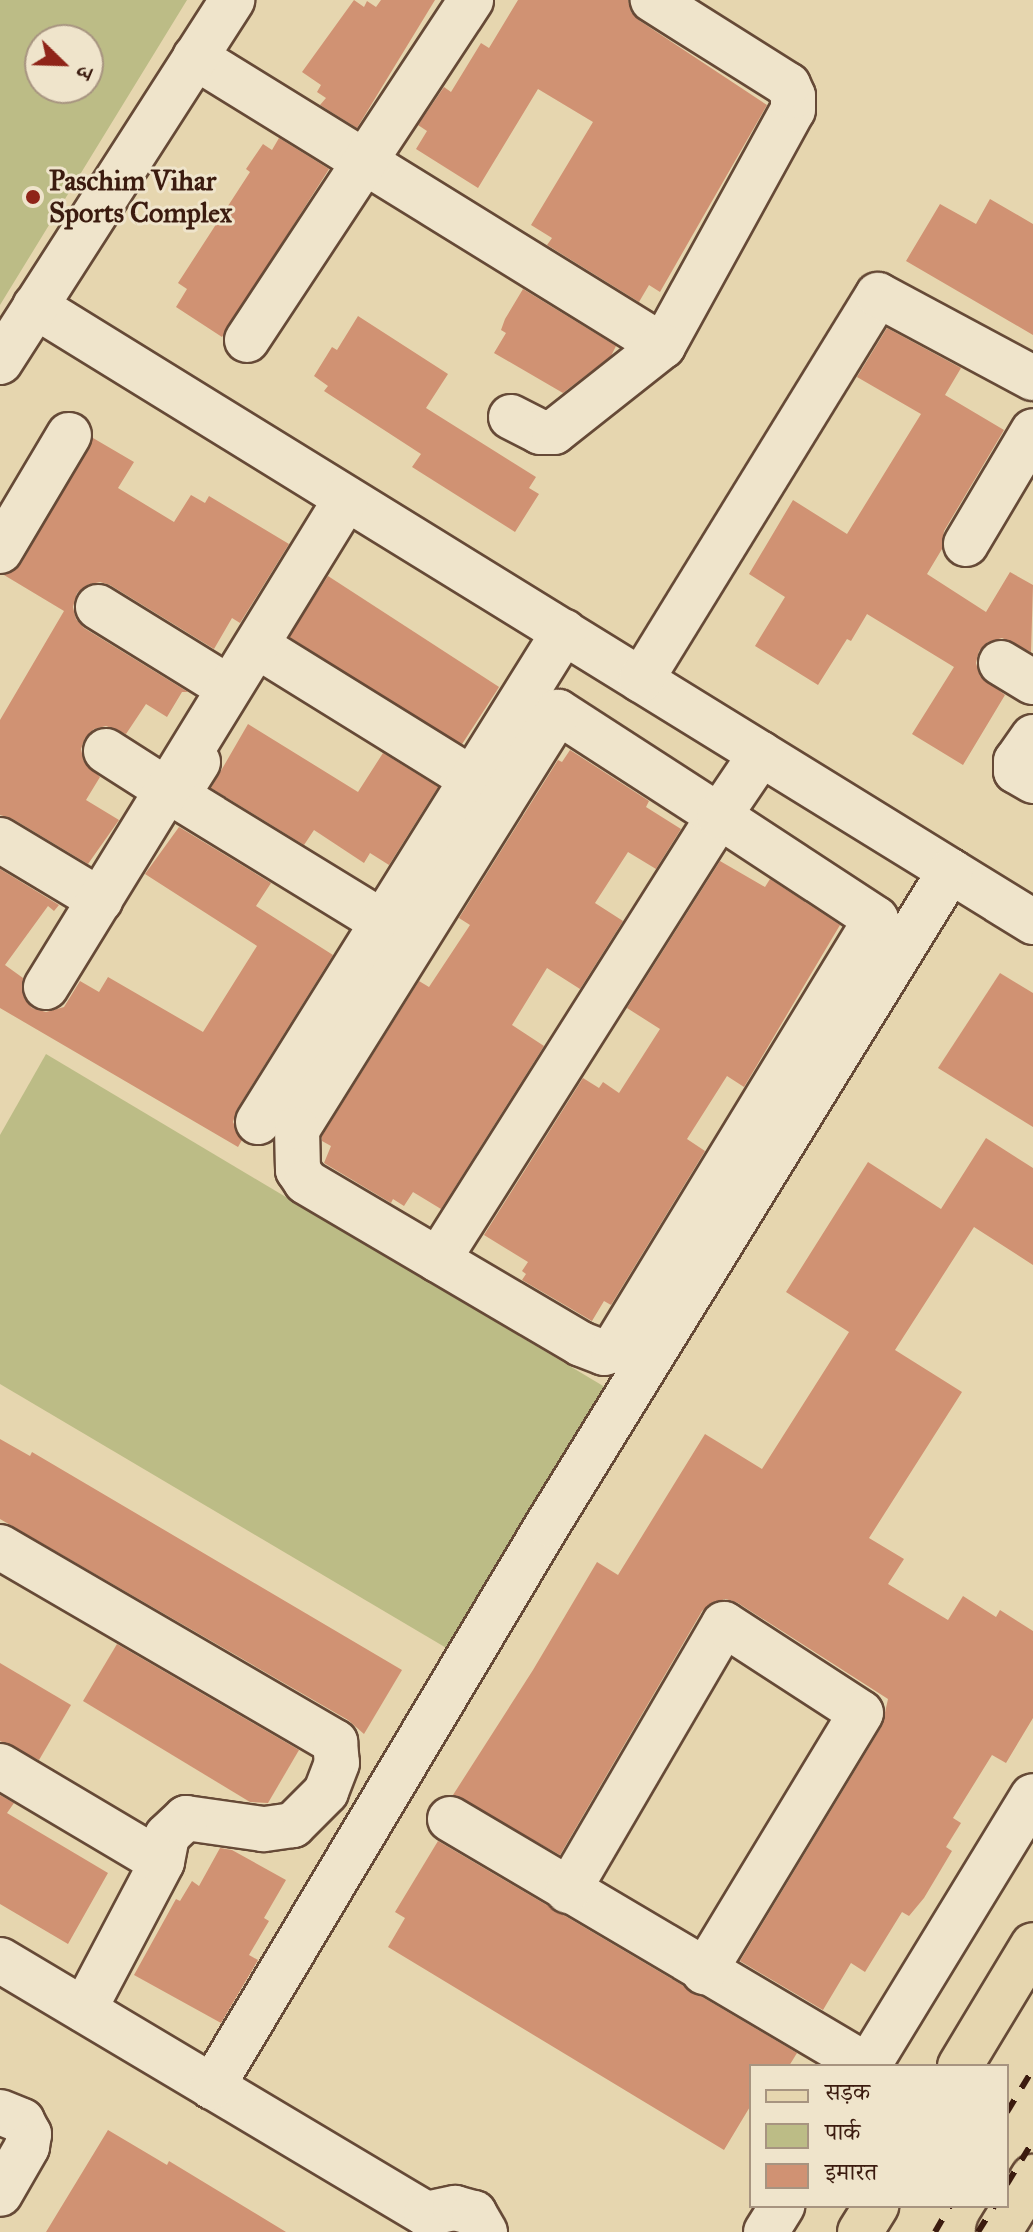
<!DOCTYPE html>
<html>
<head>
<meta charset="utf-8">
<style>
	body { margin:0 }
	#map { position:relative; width:1033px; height:2232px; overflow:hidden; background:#e6d6af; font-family:"IM FELL Great Primer","Noto Serif Devanagari",serif }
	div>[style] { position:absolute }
	.green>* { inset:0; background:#bcbc86 }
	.building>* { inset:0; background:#d09273; transform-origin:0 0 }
	.roads { filter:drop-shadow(2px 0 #664a37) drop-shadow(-2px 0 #664a37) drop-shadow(0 2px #664a37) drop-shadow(0 -2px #664a37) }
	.street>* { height:44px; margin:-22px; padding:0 22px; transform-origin:22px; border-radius:22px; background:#efe4cb }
	.primary>* { height:44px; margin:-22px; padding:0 22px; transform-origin:22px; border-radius:22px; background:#e6d6af }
	.rail>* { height:6px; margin-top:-3px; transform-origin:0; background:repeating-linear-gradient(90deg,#3b1b0f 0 14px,transparent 0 28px) }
	.dots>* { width:22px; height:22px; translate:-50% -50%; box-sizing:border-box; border:4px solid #efe4cb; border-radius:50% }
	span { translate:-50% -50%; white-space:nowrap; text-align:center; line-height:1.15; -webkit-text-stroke:6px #efe4cb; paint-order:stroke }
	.poi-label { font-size:28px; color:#3b1b0f; font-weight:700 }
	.left { translate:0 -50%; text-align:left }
	.legend { position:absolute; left:749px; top:2064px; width:260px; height:144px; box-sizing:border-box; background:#efe4cb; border:2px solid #a79480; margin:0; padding:10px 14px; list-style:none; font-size:24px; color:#3b1b0f }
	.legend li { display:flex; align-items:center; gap:16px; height:40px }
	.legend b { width:40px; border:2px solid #a79480 }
	.north { position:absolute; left:24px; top:24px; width:80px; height:80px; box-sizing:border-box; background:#efe4cb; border:2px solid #a79480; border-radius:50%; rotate:113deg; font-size:22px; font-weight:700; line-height:32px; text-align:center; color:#3b1b0f }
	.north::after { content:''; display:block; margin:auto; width:28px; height:36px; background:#8f2418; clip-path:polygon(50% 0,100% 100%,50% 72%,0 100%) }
</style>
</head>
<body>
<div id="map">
	<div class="green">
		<div style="clip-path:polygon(evenodd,0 0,187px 0,0 305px,0 0,40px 40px,88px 40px,88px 88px,40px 88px,40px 40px)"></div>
		<div style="clip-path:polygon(46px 1054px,625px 1399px,465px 1659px,0 1384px,0 1135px)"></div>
	</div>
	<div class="building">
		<div style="clip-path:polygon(354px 0,364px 7px,367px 1px,376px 7px,381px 0,435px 0,357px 128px,320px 105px,326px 98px,317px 92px,321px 85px,302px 72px)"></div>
		<div style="clip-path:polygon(518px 0,628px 0,631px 12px,640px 21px,767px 105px,660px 292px,649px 285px,639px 302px,547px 245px,552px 238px,531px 225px,593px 122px,538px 89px,478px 188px,416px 149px,427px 131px,418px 125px,444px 87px,451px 92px,481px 43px,489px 48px)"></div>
		<div style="clip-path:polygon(279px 138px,329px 169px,222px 337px,176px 307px,187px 289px,178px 283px,250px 172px,246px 169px,263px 144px,272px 150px)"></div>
		<div style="clip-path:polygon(990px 199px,1033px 224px,1033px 335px,906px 261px,940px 204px,976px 224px)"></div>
		<div style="clip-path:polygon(523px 289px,616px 346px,611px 356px,563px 393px,494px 353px,506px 333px,501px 330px,505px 319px)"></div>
		<div style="clip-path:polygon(358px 316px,448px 374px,426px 408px,536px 477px,529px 488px,539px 494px,515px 532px,412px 467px,421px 454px,324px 391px,328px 386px,314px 376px,332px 347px,337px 350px)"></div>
		<div style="clip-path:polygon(887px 328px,961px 368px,945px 395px,1004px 430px,944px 531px,942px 549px,927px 574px,986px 612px,1010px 572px,1033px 585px,1031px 652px,1002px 638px,988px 642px,979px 651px,976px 663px,980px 676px,1005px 695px,963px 765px,912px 734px,954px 667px,867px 614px,851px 641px,847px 639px,818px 685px,755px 646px,785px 597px,749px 574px,793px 500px,847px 534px,921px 414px,857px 377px)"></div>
		<div style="clip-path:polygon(93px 438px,134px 462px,118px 488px,174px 522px,191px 495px,205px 503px,209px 496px,289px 544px,240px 623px,232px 618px,214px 649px,110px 585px,100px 582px,87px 585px,77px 593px,73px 607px,76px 619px,84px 628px,188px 692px,182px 692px,167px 717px,146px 704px,126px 734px,106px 726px,94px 729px,85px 738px,81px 749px,84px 762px,100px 777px,86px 800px,119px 820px,88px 864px,13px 819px,0 815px,0 720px,64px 611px,4px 575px,21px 564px)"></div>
		<div style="left:328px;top:576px;width:204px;height:72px;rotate:33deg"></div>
		<div style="clip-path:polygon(248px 724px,358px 792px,383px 753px,438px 787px,389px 865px,370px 853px,364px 863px,314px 830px,304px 845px,211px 788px)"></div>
		<div style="clip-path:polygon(570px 750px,649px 801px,646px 807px,681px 829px,656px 869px,628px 852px,595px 903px,623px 921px,580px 989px,547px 968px,512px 1025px,544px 1046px,441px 1209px,413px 1192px,404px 1206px,393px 1199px,391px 1203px,324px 1163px,331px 1146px,322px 1141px,322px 1136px,419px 981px,429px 987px,470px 925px,459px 918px,558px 760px,562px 762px)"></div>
		<div style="clip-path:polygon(179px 827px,271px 883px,256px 906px,333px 955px,237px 1109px,233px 1122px,242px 1140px,238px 1147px,0 1008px,0 869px,59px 905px,54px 911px,48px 906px,5px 965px,23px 978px,24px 998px,32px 1008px,46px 1012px,64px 1007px,80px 981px,99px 992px,108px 977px,203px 1032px,257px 946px,145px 874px)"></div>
		<div style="clip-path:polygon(720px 861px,765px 887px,770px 879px,840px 925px,744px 1087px,727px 1076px,687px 1139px,705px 1151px,611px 1305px,604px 1301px,592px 1321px,522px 1280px,526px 1274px,522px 1271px,528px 1262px,484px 1235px,583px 1078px,599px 1088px,603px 1082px,619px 1093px,660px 1029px,627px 1008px)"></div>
		<div style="clip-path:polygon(1000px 973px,1033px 993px,1033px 1127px,938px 1068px)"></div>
		<div style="clip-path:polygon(986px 1138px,1033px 1168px,1033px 1265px,974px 1227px,895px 1350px,962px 1392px,869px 1538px,904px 1559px,888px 1584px,948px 1620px,963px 1596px,996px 1617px,1000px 1610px,1033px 1631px,1033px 1718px,1006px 1763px,992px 1755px,953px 1818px,961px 1823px,946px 1847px,952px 1851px,924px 1898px,909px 1916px,902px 1912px,865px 1972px,851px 1963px,823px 2010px,740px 1961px,882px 1726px,888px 1699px,738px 1603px,726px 1599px,713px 1602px,702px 1611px,560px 1855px,453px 1795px,533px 1670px,597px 1562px,618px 1575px,705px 1434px,762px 1469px,849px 1332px,786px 1292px,868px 1162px,941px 1209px)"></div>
		<div style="clip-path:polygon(0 1439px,30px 1456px,32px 1452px,402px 1670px,364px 1734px,348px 1720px,0 1519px)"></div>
		<div style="clip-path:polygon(117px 1644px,299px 1750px,268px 1803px,250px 1802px,83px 1701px)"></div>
		<div style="clip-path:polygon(0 1663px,71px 1705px,39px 1760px,0 1741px)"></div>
		<div style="clip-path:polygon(0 1795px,14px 1803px,7px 1813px,108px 1873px,68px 1944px,0 1904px)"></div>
		<div style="clip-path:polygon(438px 1841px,797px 2053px,789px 2066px,751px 2066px,751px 2105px,724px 2150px,388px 1947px,405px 1918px,395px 1912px)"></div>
		<div style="clip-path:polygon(220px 1848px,232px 1850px,286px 1880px,264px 1918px,269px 1921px,249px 1955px,258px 1960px,221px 2023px,134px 1975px,176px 1899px,180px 1901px,192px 1881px,199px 1886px)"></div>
		<div style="clip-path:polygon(108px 2130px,167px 2165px,169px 2161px,286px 2232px,46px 2232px)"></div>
	</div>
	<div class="roads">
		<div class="street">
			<div style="left:195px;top:57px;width:550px;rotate:31.7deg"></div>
			<div style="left:663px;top:346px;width:269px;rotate:-61.2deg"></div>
			<div style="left:793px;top:110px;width:14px;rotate:-90deg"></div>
			<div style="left:793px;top:96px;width:12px;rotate:-114deg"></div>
			<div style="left:788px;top:85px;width:160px;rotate:-147.8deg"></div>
			<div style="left:35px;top:306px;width:1173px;rotate:31.68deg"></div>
			<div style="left:247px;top:340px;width:407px;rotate:-56.6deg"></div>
			<div style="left:0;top:362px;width:430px;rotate:-57.3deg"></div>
			<div style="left:511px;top:417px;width:33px;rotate:27deg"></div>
			<div style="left:540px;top:432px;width:14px"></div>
			<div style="left:554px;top:432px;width:139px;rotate:-38.3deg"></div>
			<div style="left:966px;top:544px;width:131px;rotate:-59.3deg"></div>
			<div style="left:0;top:551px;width:135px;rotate:-59.3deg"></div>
			<div style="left:98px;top:607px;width:154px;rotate:31.7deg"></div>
			<div style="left:267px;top:652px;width:241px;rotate:31.8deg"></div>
			<div style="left:1001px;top:663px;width:37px;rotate:31deg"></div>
			<div style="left:641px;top:680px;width:452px;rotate:-58.4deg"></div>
			<div style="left:878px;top:295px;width:176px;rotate:28.2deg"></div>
			<div style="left:1033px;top:737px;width:29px;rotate:125deg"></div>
			<div style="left:1016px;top:761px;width:10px;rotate:90deg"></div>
			<div style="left:1016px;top:771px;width:20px;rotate:30deg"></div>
			<div style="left:106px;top:751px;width:72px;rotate:32.6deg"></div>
			<div style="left:198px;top:762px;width:40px;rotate:122deg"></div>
			<div style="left:177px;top:796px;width:241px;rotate:31.5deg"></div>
			<div style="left:0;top:840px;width:117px;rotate:31deg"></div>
			<div style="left:46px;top:987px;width:573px;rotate:-58.42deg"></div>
			<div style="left:258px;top:1122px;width:578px;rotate:-58.02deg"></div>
			<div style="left:438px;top:1260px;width:525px;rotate:-57.67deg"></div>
			<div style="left:719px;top:816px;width:192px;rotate:-147.1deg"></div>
			<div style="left:558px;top:712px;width:492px;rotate:122deg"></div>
			<div style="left:297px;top:1129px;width:41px;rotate:88.6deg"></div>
			<div style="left:298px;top:1170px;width:14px;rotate:56deg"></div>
			<div style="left:306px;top:1182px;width:319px;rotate:30.5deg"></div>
			<div style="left:581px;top:1344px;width:25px;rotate:21deg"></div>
			<div style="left:604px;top:1353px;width:9px;rotate:-18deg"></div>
			<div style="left:613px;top:1350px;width:505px;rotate:-58.61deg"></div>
			<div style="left:876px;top:919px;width:188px;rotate:-146.7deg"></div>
			<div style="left:719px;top:816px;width:75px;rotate:-55.9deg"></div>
			<div style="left:0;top:1547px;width:388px;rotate:30.2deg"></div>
			<div style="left:335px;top:1742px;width:21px;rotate:85deg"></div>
			<div style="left:337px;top:1763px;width:31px;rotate:111deg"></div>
			<div style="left:326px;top:1792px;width:47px;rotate:135deg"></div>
			<div style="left:293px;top:1825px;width:30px;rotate:172deg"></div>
			<div style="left:263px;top:1829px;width:78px;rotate:-171.9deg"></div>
			<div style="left:186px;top:1818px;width:26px;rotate:137deg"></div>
			<div style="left:167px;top:1836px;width:26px;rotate:101deg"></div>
			<div style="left:162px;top:1862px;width:167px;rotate:117.8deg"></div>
			<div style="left:0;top:1766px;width:188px;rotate:30.7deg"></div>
			<div style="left:450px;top:1819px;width:486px;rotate:30.6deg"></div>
			<div style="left:868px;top:2066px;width:316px;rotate:-58.6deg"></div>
			<div style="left:568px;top:1891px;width:309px;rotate:-59.7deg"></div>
			<div style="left:724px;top:1624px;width:163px;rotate:33deg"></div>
			<div style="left:861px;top:1713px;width:303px;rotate:121.2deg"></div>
			<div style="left:0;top:1960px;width:496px;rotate:30.8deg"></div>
			<div style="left:426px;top:2214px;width:30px;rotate:-12deg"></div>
			<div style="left:455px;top:2208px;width:20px;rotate:15deg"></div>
			<div style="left:474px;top:2213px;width:22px;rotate:60deg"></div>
			<div style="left:212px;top:2087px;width:656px;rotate:-59.17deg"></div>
			<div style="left:548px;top:1524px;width:767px;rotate:-58.38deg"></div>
			<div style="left:0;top:2112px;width:24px;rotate:22deg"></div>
			<div style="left:22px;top:2121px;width:15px;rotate:62deg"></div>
			<div style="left:29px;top:2134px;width:13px;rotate:99deg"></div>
			<div style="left:27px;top:2147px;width:54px;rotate:119.9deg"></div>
			<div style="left:766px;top:2232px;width:31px;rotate:-58deg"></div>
		</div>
		<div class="primary">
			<div style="left:960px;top:2066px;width:141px;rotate:-58.9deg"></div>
			<div style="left:860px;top:2232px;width:31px;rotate:-58deg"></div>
			<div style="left:999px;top:2232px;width:65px;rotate:-58.3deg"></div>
		</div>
	</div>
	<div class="rail">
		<div style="left:1007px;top:2112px;width:50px;rotate:-58.8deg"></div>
		<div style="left:1007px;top:2184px;width:50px;rotate:-58.8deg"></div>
		<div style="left:935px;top:2232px;width:30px;rotate:-60deg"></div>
		<div style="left:978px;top:2232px;width:31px;rotate:-58deg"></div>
	</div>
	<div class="dots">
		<div style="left:33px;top:197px;background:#8f2418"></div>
	</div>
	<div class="poi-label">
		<span class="left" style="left:49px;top:197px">Paschim Vihar<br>Sports Complex</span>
	</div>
	<ul class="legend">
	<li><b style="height:10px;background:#e6d6af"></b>सड़क</li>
	<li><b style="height:22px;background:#bcbc86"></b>पार्क</li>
	<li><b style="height:22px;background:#d09273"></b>इमारत</li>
	</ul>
	<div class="north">उ</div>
</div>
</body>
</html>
